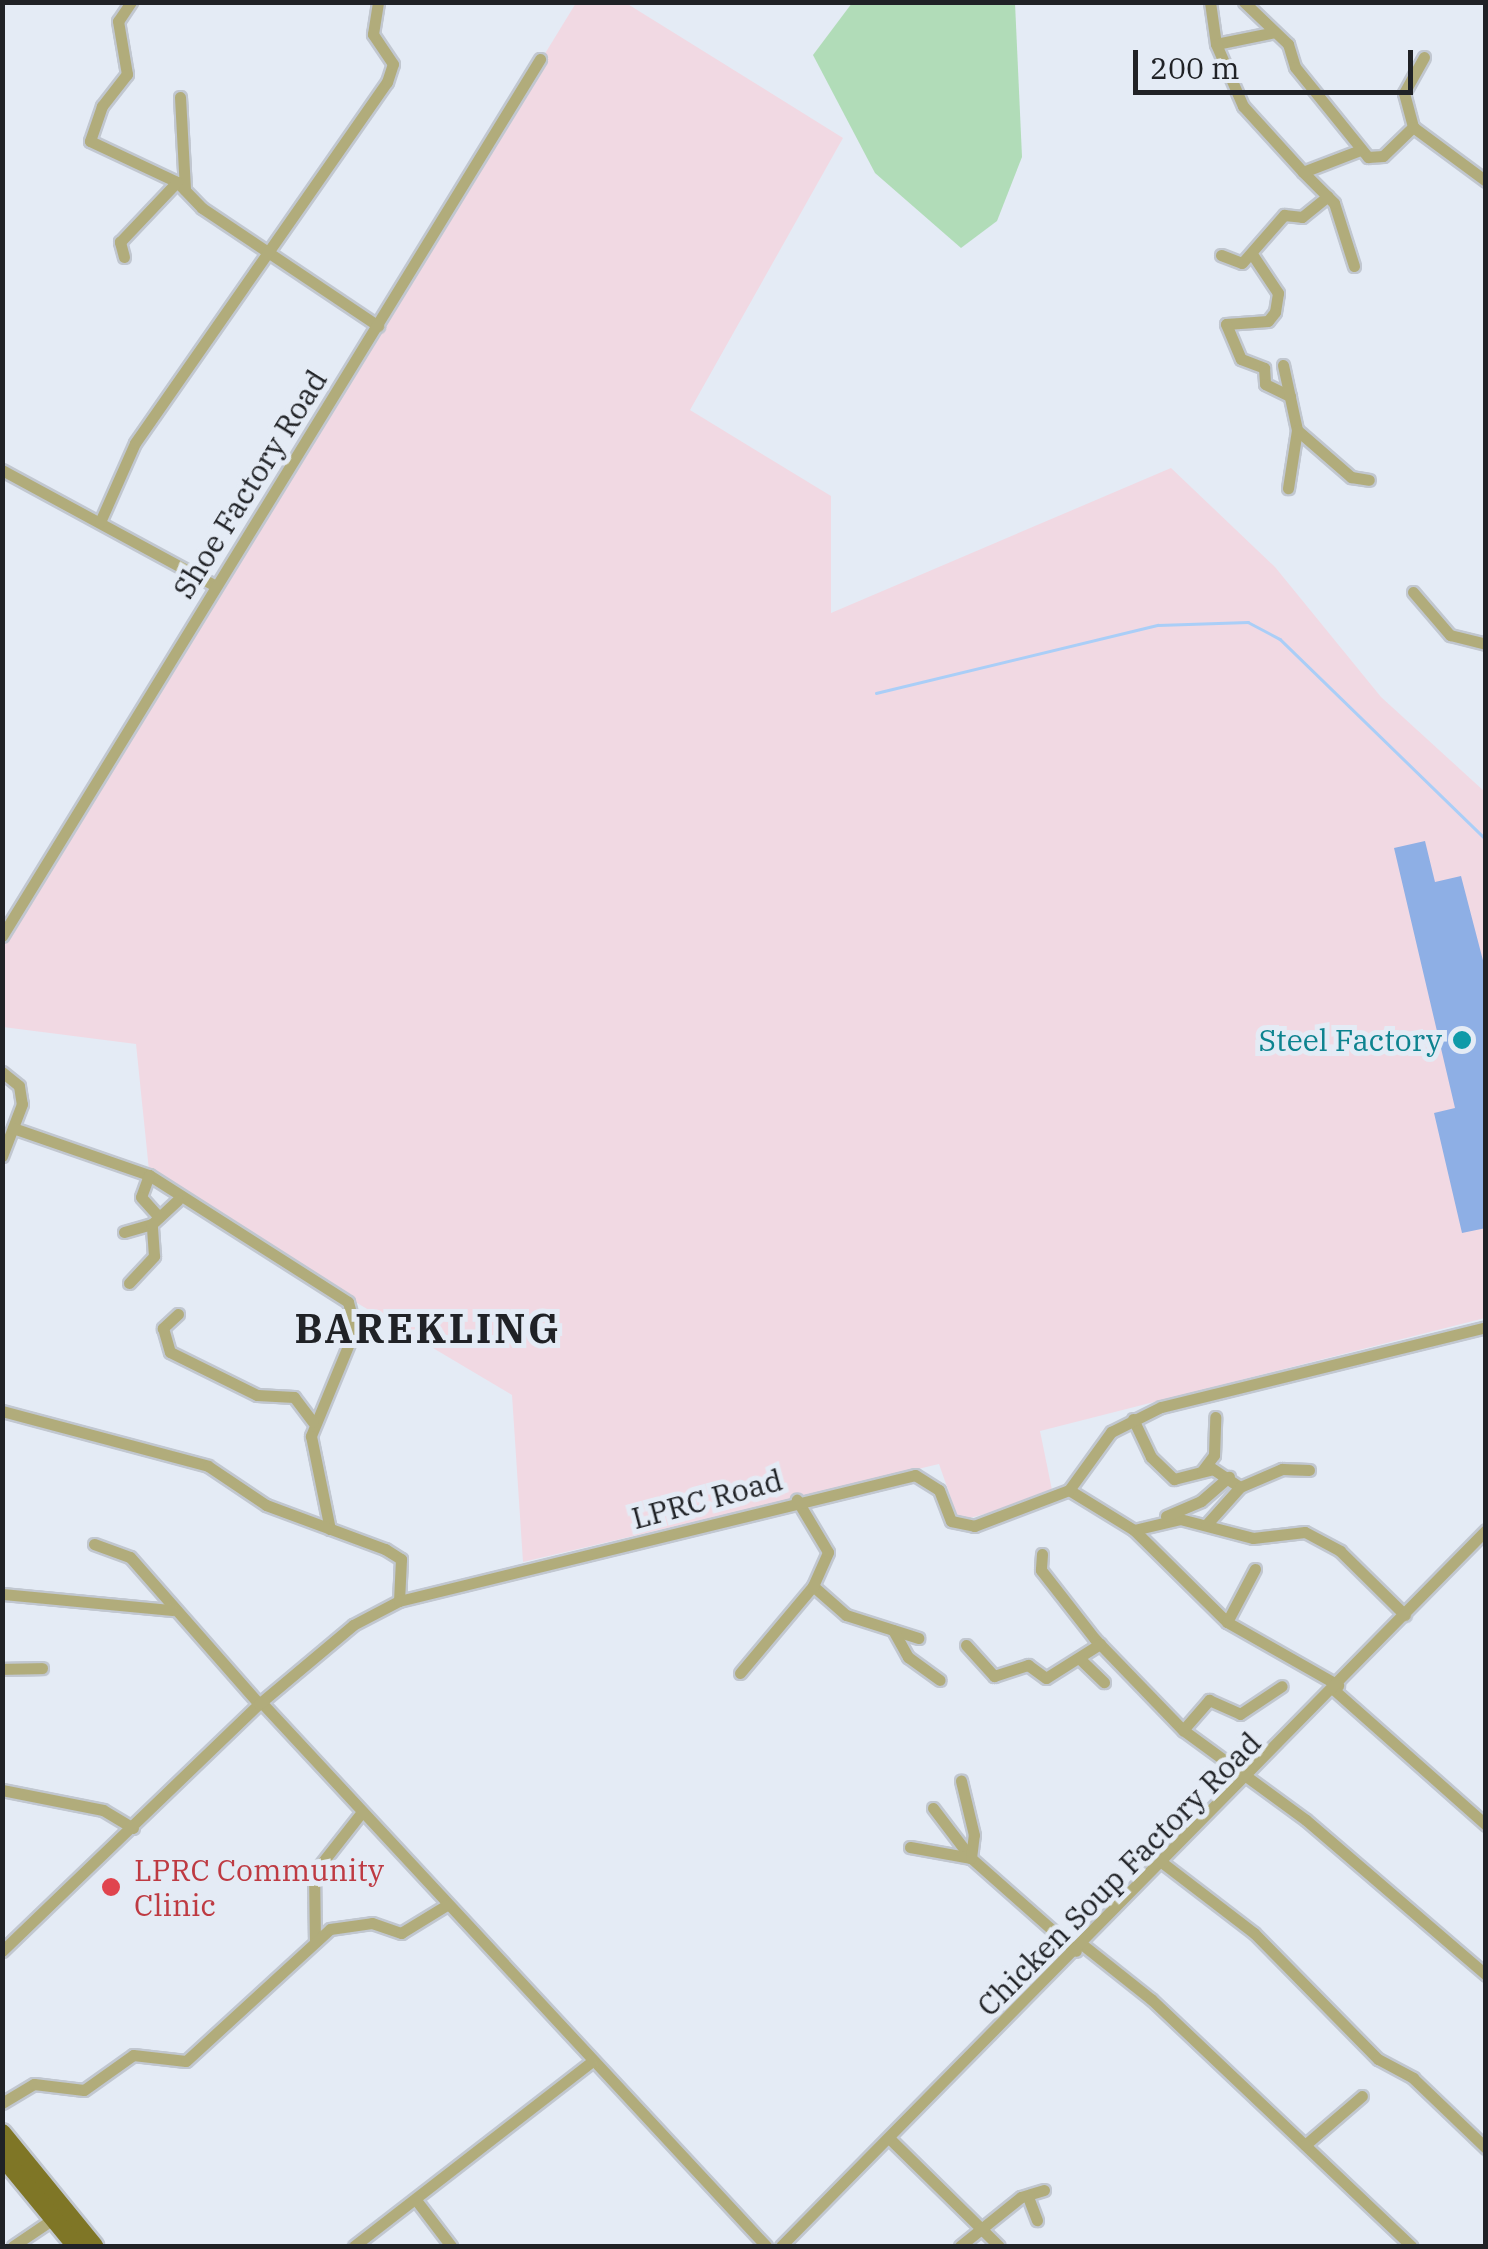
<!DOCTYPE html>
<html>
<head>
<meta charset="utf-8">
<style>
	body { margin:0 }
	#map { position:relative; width:1488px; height:2249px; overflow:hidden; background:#e4ebf5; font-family:"IBM Plex Serif",serif }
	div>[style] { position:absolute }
	.industrial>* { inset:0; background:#f1d9e3 }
	.green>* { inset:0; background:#b1dcb8 }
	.stream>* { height:2.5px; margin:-1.25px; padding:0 1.25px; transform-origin:1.25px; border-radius:1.25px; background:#aacef7 }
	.building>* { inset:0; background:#8eafe5 }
	.roads { filter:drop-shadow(2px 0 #c1c7d0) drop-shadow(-2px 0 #c1c7d0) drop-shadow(0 2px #c1c7d0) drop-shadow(0 -2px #c1c7d0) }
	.street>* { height:11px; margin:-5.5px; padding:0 5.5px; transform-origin:5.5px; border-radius:5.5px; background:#b1ac7b }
	.primary>* { height:18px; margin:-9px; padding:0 9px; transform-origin:9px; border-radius:9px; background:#7f7626 }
	.dots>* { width:28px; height:28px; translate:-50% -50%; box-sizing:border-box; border:5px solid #e4ebf5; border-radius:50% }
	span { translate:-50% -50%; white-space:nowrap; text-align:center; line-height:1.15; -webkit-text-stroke:10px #e4ebf5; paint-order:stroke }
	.street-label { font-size:30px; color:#202226 }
	.culture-label { font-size:30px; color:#0d838f }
	.right { translate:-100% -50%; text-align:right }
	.health-label { font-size:30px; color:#be3a42 }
	.left { translate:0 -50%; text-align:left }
	.district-label { font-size:40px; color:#202226; font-weight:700; letter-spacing:2.5px }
	.frame { position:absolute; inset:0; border:5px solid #202226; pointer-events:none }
	.scale { position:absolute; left:1133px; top:50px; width:280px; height:45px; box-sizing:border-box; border:5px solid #202226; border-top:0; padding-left:12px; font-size:30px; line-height:35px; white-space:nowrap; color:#202226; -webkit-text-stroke:8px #e4ebf5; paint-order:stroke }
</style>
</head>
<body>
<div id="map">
	<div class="industrial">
		<div style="clip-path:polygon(576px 3px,626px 3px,843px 138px,690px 410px,831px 496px,831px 613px,1171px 468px,1275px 567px,1381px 697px,1485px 792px,1485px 1318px,1040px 1431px,1053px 1495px,959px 1521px,939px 1464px,523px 1562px,512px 1395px,150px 1180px,136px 1044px,3px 1027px,2px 941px)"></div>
	</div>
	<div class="green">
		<div style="clip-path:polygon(852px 3px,1015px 3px,1022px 157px,997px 221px,961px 248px,875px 173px,813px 55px)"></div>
	</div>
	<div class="stream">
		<div style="left:876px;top:693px;width:290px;rotate:-13.6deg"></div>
		<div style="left:1158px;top:625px;width:90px;rotate:-1.9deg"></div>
		<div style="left:1248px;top:622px;width:36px;rotate:28deg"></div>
		<div style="left:1280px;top:639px;width:287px;rotate:44.2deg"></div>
	</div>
	<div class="building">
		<div style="clip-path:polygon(1425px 841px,1435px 882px,1461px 876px,1486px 972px,1486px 1228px,1462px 1233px,1434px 1113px,1455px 1108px,1394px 848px)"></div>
	</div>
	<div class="roads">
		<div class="street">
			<div style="left:131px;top:2px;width:23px;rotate:124deg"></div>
			<div style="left:118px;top:21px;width:54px;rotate:80.4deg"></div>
			<div style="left:127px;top:74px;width:41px;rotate:128deg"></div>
			<div style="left:102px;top:106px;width:37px;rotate:109deg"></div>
			<div style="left:90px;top:141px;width:96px;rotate:25.2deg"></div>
			<div style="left:177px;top:182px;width:36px;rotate:46deg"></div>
			<div style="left:202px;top:208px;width:212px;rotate:33.8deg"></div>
			<div style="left:1210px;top:2px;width:42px;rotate:81.9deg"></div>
			<div style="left:1216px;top:44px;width:60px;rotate:-11.5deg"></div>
			<div style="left:1244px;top:2px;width:61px;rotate:43.7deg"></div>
			<div style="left:1288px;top:44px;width:24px;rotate:73deg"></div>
			<div style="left:1295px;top:67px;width:116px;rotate:51deg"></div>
			<div style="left:1368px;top:157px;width:15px;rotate:-4deg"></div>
			<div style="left:1383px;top:156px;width:42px;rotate:-44deg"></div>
			<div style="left:1216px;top:44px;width:68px;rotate:66.5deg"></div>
			<div style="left:1243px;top:106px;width:89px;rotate:47.7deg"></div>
			<div style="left:1424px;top:57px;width:41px;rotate:119.1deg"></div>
			<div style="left:1404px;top:93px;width:35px;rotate:75deg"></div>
			<div style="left:1413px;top:127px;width:91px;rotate:36.5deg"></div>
			<div style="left:180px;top:97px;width:93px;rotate:86.9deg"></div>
			<div style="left:1252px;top:254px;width:47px;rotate:56.3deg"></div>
			<div style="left:1278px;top:293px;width:19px;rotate:99deg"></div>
			<div style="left:1275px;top:312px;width:11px;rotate:128deg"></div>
			<div style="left:1268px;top:321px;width:42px;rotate:175.9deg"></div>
			<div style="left:1226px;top:324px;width:38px;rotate:67deg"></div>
			<div style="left:1241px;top:359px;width:25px;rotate:21deg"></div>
			<div style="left:1264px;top:368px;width:16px;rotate:86deg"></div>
			<div style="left:1265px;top:384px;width:28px;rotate:26deg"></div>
			<div style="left:1221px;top:255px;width:22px;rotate:21deg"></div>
			<div style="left:1242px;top:263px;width:64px;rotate:-48.8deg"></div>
			<div style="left:1284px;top:215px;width:18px;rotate:6deg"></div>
			<div style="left:1302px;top:217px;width:33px;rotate:-39deg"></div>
			<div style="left:124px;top:257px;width:16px;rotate:-105deg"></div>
			<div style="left:120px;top:242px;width:83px;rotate:-46.5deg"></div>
			<div style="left:1354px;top:266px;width:66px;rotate:-107.6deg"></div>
			<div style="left:1334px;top:203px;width:44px;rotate:-135deg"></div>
			<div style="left:1303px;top:172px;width:61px;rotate:-21.1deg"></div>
			<div style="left:1283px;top:365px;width:66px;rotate:77.8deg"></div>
			<div style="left:1297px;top:430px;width:59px;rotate:98.8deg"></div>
			<div style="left:1297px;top:430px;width:72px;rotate:41deg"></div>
			<div style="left:1351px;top:477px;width:18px;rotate:9deg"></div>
			<div style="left:2px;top:470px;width:243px;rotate:28.5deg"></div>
			<div style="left:100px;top:522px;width:86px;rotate:-66.1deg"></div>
			<div style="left:135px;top:443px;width:440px;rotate:-55.1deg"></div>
			<div style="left:387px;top:82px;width:19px;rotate:-72deg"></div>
			<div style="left:393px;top:64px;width:36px;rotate:-124deg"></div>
			<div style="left:373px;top:34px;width:32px;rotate:-81deg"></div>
			<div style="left:1413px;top:592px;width:57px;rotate:49.3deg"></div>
			<div style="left:1450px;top:635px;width:37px;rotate:14deg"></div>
			<div style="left:2px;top:936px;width:1029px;rotate:-58.47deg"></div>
			<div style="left:2px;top:1072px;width:22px;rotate:39deg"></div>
			<div style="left:19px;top:1086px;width:18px;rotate:81deg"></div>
			<div style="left:22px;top:1104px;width:56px;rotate:111deg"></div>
			<div style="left:13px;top:1128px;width:144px;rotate:19.1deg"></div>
			<div style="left:149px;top:1175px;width:236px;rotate:32.5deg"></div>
			<div style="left:348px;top:1302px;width:28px;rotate:75deg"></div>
			<div style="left:355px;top:1329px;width:116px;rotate:112.4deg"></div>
			<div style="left:311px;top:1436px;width:95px;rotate:78.5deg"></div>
			<div style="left:149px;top:1175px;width:23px;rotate:110deg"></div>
			<div style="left:141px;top:1197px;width:27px;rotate:48deg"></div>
			<div style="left:124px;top:1232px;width:29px;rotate:-16deg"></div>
			<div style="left:129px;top:1283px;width:37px;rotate:-47deg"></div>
			<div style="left:154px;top:1256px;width:32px;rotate:-94deg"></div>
			<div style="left:152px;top:1224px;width:35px;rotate:-43deg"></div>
			<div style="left:178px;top:1314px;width:21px;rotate:137deg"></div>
			<div style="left:163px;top:1328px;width:25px;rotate:74deg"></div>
			<div style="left:170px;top:1352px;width:97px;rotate:26.3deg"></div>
			<div style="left:257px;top:1395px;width:37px;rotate:3deg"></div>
			<div style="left:294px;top:1397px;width:31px;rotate:53deg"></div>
			<div style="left:2px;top:1411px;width:213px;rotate:14.9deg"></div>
			<div style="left:208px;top:1466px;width:70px;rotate:33.9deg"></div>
			<div style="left:266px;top:1505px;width:127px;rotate:20.3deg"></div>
			<div style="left:385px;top:1549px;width:19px;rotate:32deg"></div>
			<div style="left:401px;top:1559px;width:42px;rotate:92.7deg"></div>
			<div style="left:1133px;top:1419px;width:42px;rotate:64.7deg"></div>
			<div style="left:1151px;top:1457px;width:32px;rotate:44deg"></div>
			<div style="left:1174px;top:1479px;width:40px;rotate:-14.4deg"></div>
			<div style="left:1213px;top:1469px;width:32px;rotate:34deg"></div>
			<div style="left:1202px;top:1471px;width:20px;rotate:-53deg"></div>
			<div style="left:1214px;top:1455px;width:38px;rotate:-88deg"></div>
			<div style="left:1069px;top:1490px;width:76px;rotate:31.6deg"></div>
			<div style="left:1134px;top:1530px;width:47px;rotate:-13.4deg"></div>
			<div style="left:1180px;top:1519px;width:75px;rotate:14.6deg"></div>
			<div style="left:1253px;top:1538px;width:52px;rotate:-6.6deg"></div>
			<div style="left:1305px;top:1532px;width:40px;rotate:28deg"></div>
			<div style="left:1340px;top:1551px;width:91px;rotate:44.6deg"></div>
			<div style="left:1166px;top:1516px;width:38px;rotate:-23deg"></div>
			<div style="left:1201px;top:1501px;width:37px;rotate:-41deg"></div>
			<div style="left:1206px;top:1525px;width:51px;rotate:-48.2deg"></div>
			<div style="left:1240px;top:1487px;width:46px;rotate:-23.2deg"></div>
			<div style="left:1282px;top:1469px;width:27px;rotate:2deg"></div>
			<div style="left:1134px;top:1530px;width:131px;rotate:44.7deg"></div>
			<div style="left:1227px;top:1622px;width:128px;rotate:29.6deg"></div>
			<div style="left:94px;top:1544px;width:38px;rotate:20deg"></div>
			<div style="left:130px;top:1557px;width:196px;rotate:48.7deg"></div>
			<div style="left:1042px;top:1554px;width:16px;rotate:94deg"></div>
			<div style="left:1041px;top:1570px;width:88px;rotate:52deg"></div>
			<div style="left:1095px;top:1639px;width:127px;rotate:46deg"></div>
			<div style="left:1183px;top:1730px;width:152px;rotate:36.2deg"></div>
			<div style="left:1306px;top:1820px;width:238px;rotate:40.7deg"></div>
			<div style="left:813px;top:1586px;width:44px;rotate:41.3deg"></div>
			<div style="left:846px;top:1615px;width:76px;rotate:17.7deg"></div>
			<div style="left:2px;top:1594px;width:171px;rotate:5.4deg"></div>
			<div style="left:1227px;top:1622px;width:60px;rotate:-62.2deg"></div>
			<div style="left:893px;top:1630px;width:31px;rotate:61deg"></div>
			<div style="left:908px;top:1657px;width:39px;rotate:36deg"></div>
			<div style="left:966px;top:1645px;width:42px;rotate:47.9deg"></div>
			<div style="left:994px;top:1676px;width:36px;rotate:-18deg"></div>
			<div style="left:1028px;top:1665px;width:22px;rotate:36deg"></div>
			<div style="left:1046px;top:1678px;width:64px;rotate:-32.2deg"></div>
			<div style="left:1081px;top:1660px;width:32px;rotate:44deg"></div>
			<div style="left:2px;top:1669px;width:40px;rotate:-1.4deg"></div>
			<div style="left:740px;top:1673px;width:114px;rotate:-50deg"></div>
			<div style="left:813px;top:1586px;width:37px;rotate:-66deg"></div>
			<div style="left:828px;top:1552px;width:61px;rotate:-120.8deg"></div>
			<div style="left:1333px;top:1689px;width:205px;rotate:41.6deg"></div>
			<div style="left:262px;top:1703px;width:741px;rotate:47.13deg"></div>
			<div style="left:1183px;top:1730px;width:40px;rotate:-49deg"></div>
			<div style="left:1209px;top:1700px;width:34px;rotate:24deg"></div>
			<div style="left:1240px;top:1714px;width:50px;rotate:-33.7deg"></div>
			<div style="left:2px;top:1790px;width:103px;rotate:11.2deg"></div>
			<div style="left:103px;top:1810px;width:35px;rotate:31deg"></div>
			<div style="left:933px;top:1808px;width:63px;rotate:52.8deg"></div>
			<div style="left:971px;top:1858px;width:140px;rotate:41.5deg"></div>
			<div style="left:910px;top:1847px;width:62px;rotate:10.2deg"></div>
			<div style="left:971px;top:1858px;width:23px;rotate:-83deg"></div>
			<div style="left:974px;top:1835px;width:56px;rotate:-103.5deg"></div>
			<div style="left:1164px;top:1864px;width:113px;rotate:37.5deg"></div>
			<div style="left:1254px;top:1933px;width:177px;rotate:45.5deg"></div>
			<div style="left:1378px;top:2059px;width:40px;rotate:28deg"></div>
			<div style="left:1413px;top:2078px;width:101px;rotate:43.8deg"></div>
			<div style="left:315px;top:1942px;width:69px;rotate:-90.8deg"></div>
			<div style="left:314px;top:1873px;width:78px;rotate:-51.8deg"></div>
			<div style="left:1083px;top:1945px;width:87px;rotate:38.5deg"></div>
			<div style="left:1151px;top:1999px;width:359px;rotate:43.5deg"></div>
			<div style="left:2px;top:1951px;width:356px;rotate:-43.9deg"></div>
			<div style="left:259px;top:1704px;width:123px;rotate:-40deg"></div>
			<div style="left:353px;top:1625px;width:52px;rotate:-27.6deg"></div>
			<div style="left:399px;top:1601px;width:531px;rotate:-13.72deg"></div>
			<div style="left:915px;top:1475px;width:28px;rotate:32deg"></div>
			<div style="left:939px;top:1490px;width:33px;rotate:69deg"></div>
			<div style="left:951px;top:1521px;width:24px;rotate:12deg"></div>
			<div style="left:974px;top:1526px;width:102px;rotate:-20.8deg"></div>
			<div style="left:1069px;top:1490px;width:72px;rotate:-54.1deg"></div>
			<div style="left:1111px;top:1432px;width:56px;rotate:-26.6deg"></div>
			<div style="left:1161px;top:1407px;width:335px;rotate:-13.8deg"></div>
			<div style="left:2px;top:2103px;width:37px;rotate:-31deg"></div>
			<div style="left:34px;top:2084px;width:50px;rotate:6.8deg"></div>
			<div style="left:84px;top:2090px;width:60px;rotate:-35.5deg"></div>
			<div style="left:133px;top:2055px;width:53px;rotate:6.5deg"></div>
			<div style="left:186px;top:2061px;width:195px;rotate:-42.5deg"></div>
			<div style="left:330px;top:1929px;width:42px;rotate:-8.1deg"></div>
			<div style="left:372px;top:1923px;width:31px;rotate:19deg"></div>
			<div style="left:401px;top:1933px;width:52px;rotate:-31.5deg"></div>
			<div style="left:891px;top:2140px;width:151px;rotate:44.5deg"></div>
			<div style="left:1305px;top:2145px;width:75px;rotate:-40.7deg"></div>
			<div style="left:1028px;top:2197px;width:25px;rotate:69deg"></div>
			<div style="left:416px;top:2200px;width:58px;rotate:52.7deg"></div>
			<div style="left:13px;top:2246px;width:48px;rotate:-34deg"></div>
			<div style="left:354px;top:2246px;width:300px;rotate:-37.8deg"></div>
			<div style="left:781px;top:2246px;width:1005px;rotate:-45.44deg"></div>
			<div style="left:960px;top:2246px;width:78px;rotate:-38.8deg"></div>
			<div style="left:1021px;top:2197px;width:24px;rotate:-17deg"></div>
		</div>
		<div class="primary">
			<div style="left:2px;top:2133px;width:146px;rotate:50.8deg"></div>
			<div style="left:2px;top:2156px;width:117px;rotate:50.6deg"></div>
		</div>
	</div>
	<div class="dots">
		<div style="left:1462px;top:1040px;background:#0f9aa8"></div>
		<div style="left:111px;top:1887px;background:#e0444e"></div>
	</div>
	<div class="street-label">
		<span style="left:250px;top:484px;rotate:-58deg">Shoe Factory Road</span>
		<span style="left:707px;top:1499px;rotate:-15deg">LPRC Road</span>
		<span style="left:1119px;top:1874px;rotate:-45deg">Chicken Soup Factory Road</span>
	</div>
	<div class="culture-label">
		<span class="right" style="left:1442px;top:1040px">Steel Factory</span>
	</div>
	<div class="health-label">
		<span class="left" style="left:134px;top:1887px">LPRC Community<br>Clinic</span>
	</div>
	<div class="district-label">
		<span style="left:428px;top:1328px">BAREKLING</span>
	</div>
	<div class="frame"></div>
	<div class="scale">200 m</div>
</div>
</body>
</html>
